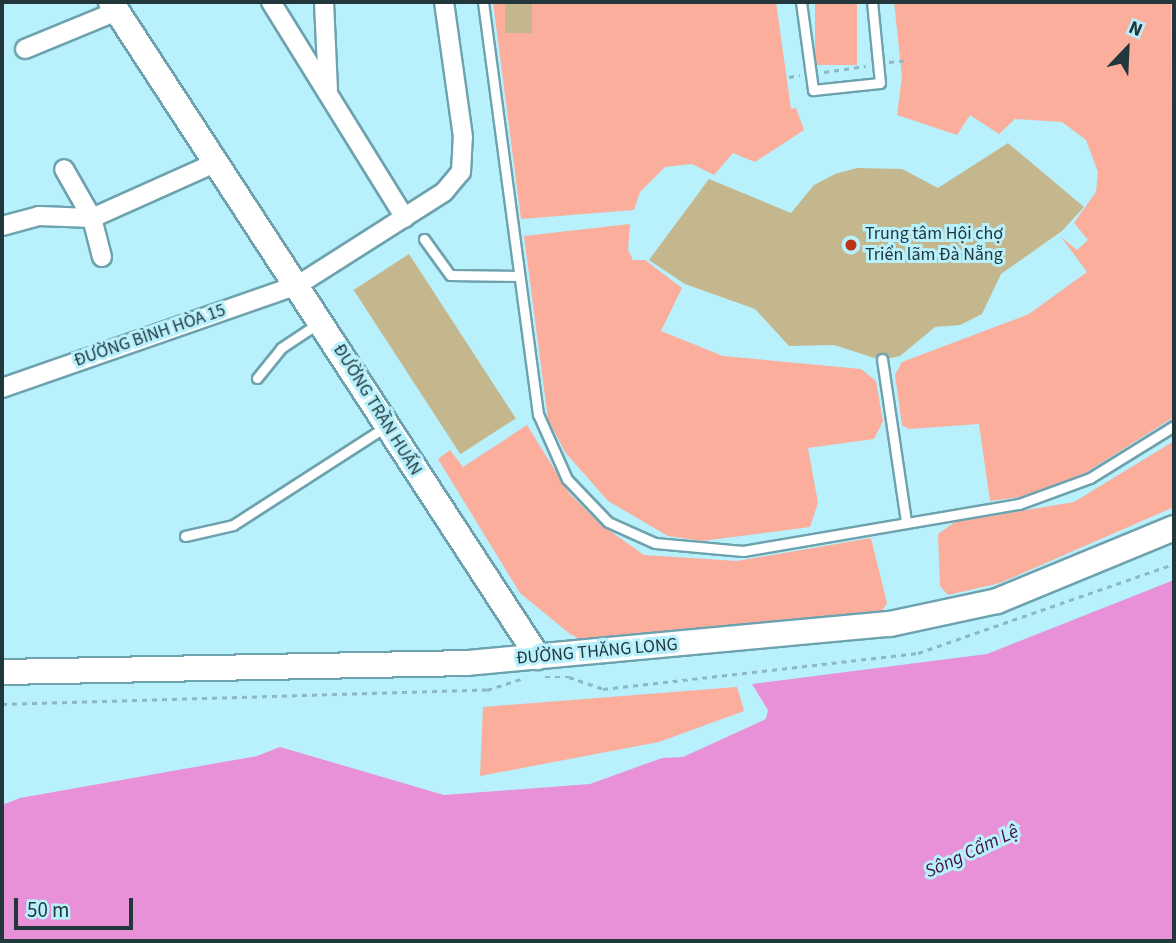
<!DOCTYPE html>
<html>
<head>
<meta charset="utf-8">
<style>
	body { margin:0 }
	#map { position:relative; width:1176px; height:943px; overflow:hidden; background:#b8f0fc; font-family:"Source Sans 3",sans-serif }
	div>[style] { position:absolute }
	.green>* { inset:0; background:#fbae9c; transform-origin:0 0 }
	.water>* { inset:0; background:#e891d9 }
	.building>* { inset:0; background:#c4b78d; transform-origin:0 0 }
	.path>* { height:2.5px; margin-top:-1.25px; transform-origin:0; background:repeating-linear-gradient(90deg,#8bb8c2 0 5px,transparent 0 10px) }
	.roads { filter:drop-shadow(2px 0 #6da2ae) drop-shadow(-2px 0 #6da2ae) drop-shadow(0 2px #6da2ae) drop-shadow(0 -2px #6da2ae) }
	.lane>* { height:9px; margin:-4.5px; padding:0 4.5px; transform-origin:4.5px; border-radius:4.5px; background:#fff }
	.street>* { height:18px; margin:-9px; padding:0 9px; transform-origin:9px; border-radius:9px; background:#fff }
	.secondary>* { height:24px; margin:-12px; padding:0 12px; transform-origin:12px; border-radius:12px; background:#fff }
	.dots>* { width:19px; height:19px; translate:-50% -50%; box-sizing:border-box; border:4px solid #b8f0fc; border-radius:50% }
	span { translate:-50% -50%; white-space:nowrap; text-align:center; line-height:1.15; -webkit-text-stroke:6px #b8f0fc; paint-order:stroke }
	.poi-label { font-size:18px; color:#21373c }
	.left { translate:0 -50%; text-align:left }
	.street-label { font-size:18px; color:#21373c }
	.water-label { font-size:19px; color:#46113f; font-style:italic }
	.frame { position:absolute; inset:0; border:4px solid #21373c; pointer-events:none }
	.north { position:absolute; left:1092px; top:14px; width:70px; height:70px; -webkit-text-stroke:5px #b8f0fc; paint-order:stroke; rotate:23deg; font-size:19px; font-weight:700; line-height:28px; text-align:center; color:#21373c }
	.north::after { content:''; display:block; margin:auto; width:24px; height:32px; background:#21373c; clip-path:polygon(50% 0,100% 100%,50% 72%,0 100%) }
	.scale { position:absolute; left:14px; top:898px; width:119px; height:32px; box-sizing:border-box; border:4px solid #21373c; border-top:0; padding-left:9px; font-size:21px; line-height:24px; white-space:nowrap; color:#21373c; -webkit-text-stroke:5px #b8f0fc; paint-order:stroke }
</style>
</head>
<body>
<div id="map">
	<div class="green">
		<div style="clip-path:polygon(493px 2px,776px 2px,791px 109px,796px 108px,804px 130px,755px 162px,733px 153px,714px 175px,692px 164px,665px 167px,640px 192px,634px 210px,521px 219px)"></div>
		<div style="left:815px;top:2px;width:42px;height:63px"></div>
		<div style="clip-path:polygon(894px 2px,1171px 2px,1174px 417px,1079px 477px,1034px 495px,990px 501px,979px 424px,909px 429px,902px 425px,895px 375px,902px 362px,1029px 314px,1087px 272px,1061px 237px,1077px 250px,1088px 240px,1074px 223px,1096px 192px,1098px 172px,1086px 140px,1062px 122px,1015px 119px,999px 134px,970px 115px,957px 135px,897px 115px,902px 76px)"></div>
		<div style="clip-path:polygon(630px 224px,628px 250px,633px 260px,645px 260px,682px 288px,661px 331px,723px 356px,861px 369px,876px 381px,883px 421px,874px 439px,808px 448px,818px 503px,810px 527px,702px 541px,668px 536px,608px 501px,565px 452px,548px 419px,524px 236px)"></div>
		<div style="clip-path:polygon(527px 425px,569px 493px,600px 524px,644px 555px,737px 561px,871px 538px,887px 603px,880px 614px,587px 643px,570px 634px,520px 593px,438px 459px,450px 450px,463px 467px)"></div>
		<div style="clip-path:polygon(1174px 441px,1174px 507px,1000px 583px,948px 595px,940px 586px,938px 534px,955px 522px,1074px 502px)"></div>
		<div style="clip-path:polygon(737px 687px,744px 711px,659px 742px,480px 776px,483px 707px)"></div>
	</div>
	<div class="water">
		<div style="clip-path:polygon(1174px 580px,1174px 941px,2px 941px,2px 805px,20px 798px,257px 756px,280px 747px,444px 795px,590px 784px,662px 758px,683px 757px,766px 719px,768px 710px,752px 684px,987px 654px)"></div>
	</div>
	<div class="building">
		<div style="left:505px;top:2px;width:27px;height:31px"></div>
		<div style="clip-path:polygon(1008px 143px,1084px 207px,1062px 231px,1001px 274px,982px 314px,960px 325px,935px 327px,900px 356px,881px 360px,834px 345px,789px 346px,755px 309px,685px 284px,649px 260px,709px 179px,791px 213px,814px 185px,835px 174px,857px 168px,902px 169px,938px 188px)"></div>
		<div style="left:409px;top:254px;width:196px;height:66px;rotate:57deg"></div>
	</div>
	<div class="path">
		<div style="left:889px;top:62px;width:18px;rotate:-6deg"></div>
		<div style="left:824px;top:72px;width:42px;rotate:-8.1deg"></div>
		<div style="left:789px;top:77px;width:11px;rotate:-10deg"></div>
		<div style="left:545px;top:677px;width:24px"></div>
		<div style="left:569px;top:677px;width:36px;rotate:19deg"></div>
		<div style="left:603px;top:689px;width:317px;rotate:-6.5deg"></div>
		<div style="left:918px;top:653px;width:271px;rotate:-19.2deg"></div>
		<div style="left:2px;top:704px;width:485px;rotate:-1.7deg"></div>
		<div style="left:487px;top:690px;width:36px;rotate:-18deg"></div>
	</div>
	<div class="roads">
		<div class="lane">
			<div style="left:483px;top:2px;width:416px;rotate:82.4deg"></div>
			<div style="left:538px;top:414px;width:71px;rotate:66deg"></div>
			<div style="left:567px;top:479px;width:59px;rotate:46.4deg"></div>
			<div style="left:608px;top:522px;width:51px;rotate:24.1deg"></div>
			<div style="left:655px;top:543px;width:88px;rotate:5.2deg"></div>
			<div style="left:743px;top:551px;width:280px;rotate:-9.7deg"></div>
			<div style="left:1019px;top:504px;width:76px;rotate:-20.1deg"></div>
			<div style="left:1090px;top:478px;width:99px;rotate:-31.8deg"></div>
			<div style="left:801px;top:2px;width:89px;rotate:82.2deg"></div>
			<div style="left:813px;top:90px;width:67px;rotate:-6deg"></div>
			<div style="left:880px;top:83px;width:81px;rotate:-95.6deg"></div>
			<div style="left:424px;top:239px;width:44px;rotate:54.2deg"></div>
			<div style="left:450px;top:275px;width:69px;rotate:0.8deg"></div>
			<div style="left:882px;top:359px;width:165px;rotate:81.6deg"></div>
			<div style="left:257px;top:378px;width:38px;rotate:-51deg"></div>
			<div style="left:281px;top:348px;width:43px;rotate:-33.7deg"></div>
			<div style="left:185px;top:536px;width:49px;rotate:-12.9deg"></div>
			<div style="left:233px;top:525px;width:181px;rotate:-32.8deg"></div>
		</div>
		<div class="street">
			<div style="left:271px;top:2px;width:254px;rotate:58.2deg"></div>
			<div style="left:324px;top:2px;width:87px;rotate:87.4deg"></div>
			<div style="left:25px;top:49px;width:100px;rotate:-22.4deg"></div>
			<div style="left:2px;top:226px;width:38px;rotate:-15deg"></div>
			<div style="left:39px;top:216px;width:53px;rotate:2.2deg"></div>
			<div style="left:92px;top:218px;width:56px;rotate:-119.7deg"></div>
			<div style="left:102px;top:257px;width:40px;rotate:-104.4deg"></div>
			<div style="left:92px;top:218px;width:137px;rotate:-24.1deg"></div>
			<div style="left:2px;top:388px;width:313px;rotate:-19.2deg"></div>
			<div style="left:298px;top:285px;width:173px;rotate:-32.5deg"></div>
			<div style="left:444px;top:192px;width:26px;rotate:-50deg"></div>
			<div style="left:461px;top:172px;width:35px;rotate:-87deg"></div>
			<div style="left:463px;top:137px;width:136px;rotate:-98deg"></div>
		</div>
		<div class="secondary">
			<div style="left:111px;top:2px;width:782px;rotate:56.9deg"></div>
			<div style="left:2px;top:672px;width:465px;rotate:-1.1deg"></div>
			<div style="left:467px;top:663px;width:425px;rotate:-5.3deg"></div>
			<div style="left:890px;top:624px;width:109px;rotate:-12.1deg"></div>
			<div style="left:997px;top:601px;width:191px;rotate:-22.4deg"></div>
		</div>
	</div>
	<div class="dots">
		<div style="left:851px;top:245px;background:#bd3313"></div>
	</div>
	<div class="poi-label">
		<span class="left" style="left:865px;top:245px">Trung tâm Hội chợ<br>Triển lãm Đà Nẵng</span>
	</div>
	<div class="street-label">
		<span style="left:150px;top:336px;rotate:-19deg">ĐƯỜNG BÌNH HÒA 15</span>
		<span style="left:377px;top:410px;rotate:58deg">ĐƯỜNG TRẦN HUẤN</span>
		<span style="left:597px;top:652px;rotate:-5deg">ĐƯỜNG THĂNG LONG</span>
	</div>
	<div class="water-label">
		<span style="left:972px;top:852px;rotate:-25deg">Sông Cẩm Lệ</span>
	</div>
	<div class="frame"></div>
	<div class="north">N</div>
	<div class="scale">50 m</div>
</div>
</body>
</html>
